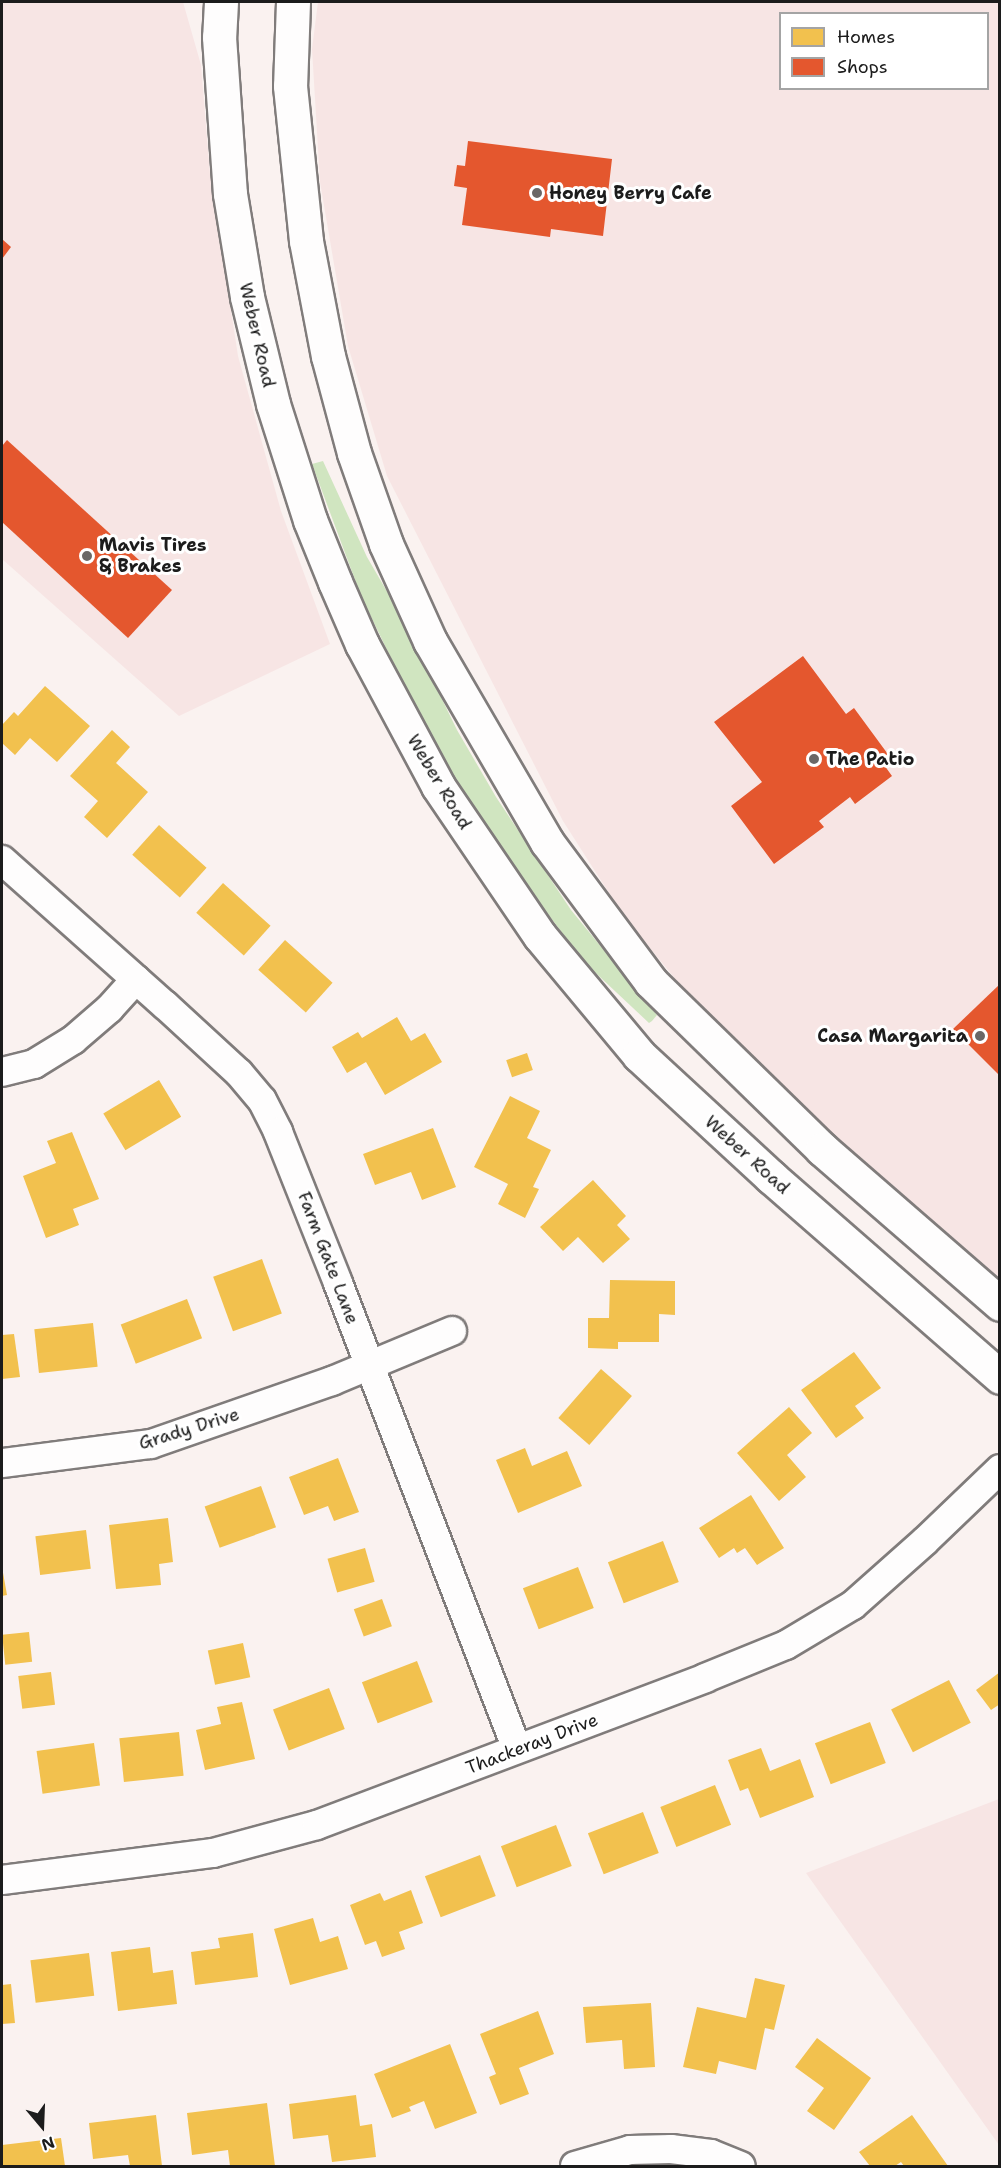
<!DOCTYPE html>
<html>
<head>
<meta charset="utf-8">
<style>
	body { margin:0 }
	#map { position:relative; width:1001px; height:2168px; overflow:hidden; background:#faf2f0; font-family:"Shantell Sans",sans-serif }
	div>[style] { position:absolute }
	.built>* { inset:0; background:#f7e5e4 }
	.green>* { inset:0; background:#d0e5c0 }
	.homes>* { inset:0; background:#f2c14e; transform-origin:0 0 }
	.shops>* { inset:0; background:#e4572e }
	.roads { filter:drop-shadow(2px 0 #807c7b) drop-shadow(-2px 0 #807c7b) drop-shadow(0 2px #807c7b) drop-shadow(0 -2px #807c7b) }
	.minor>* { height:28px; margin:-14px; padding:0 14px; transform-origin:14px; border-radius:14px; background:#fefdfd }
	.secondary>* { height:33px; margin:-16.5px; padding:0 16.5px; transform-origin:16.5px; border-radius:16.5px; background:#fefdfd }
	.dots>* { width:16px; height:16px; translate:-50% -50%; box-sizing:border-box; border:3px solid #fff; border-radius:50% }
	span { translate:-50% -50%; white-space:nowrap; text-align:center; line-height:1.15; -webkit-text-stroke:6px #fff; paint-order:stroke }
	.poi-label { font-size:18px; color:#1c1c1c; font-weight:700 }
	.left { translate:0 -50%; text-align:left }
	.right { translate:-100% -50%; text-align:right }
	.street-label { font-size:18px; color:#1c1c1c }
	.frame { position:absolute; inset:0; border:3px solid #1c1c1c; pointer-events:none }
	.legend { position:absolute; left:779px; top:12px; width:210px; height:78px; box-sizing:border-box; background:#fff; border:2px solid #a4a4a4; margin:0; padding:8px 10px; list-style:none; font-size:18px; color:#1c1c1c }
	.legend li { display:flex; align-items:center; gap:12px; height:30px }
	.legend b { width:30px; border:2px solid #a4a4a4 }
	.north { position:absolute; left:12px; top:2096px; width:60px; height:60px; -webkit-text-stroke:4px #fff; paint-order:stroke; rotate:161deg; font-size:16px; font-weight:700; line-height:24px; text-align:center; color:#1c1c1c }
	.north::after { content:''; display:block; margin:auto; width:21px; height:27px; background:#1c1c1c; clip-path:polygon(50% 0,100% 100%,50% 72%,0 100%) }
</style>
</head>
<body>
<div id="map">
	<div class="built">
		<div style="clip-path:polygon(2px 2px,183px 2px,201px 65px,210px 174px,238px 356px,281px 511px,330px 644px,179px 716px,2px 559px)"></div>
		<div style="clip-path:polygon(evenodd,318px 2px,999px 2px,999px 1283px,777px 1087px,687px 993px,625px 918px,563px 821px,387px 476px,348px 346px,320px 182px,312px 49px,318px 2px,780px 14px,988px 14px,988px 88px,780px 88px,780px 14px)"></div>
		<div style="clip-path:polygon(999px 1799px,999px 2145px,806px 1873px)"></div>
	</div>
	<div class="green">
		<div style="clip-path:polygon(323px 461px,367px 557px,403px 619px,457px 730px,496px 797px,571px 910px,657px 1015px,652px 1021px,649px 1023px,584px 962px,517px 873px,456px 779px,402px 681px,361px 596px,312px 464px)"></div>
	</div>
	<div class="homes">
		<div style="clip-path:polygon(45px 686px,90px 726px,57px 762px,30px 738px,15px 755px,2px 743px,2px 725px,14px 712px,18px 716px)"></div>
		<div style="clip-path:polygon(112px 730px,130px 747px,116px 763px,148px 792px,107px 838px,84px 817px,98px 801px,70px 776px)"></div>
		<div style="left:159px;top:825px;width:64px;height:40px;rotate:42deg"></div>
		<div style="left:223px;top:883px;width:64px;height:40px;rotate:42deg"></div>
		<div style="left:285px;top:940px;width:64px;height:40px;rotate:42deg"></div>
		<div style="clip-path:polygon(397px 1017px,411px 1041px,425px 1033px,442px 1062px,385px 1095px,366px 1062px,347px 1073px,332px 1047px,358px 1032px,362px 1038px)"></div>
		<div style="left:527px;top:1053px;width:18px;height:22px;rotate:71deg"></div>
		<div style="left:159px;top:1080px;width:43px;height:65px;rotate:59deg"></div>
		<div style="clip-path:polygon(510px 1096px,540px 1111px,527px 1138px,551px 1150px,533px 1187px,539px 1189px,525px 1218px,498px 1204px,508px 1184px,474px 1167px)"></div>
		<div style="clip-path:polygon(433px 1128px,456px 1187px,422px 1200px,411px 1172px,375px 1185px,363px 1154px)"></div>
		<div style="clip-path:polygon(72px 1132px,99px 1199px,73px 1209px,79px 1225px,46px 1238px,23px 1176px,56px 1163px,47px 1141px)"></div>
		<div style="clip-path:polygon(593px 1180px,626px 1216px,617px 1225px,630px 1239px,603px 1263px,578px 1237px,563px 1251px,540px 1227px)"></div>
		<div style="left:262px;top:1259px;width:58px;height:52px;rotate:70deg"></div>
		<div style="clip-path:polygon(610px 1280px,675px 1281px,675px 1315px,659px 1314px,659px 1342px,618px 1342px,618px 1349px,588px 1348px,588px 1318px,609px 1318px)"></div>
		<div style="left:187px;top:1299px;width:42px;height:71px;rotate:69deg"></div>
		<div style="left:93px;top:1323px;width:44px;height:59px;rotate:84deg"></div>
		<div style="clip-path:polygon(14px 1334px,20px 1377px,2px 1379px,2px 1335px)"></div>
		<div style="clip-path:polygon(854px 1352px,881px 1388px,855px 1406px,864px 1418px,836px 1438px,801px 1390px)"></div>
		<div style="left:601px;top:1369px;width:41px;height:65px;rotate:41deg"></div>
		<div style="clip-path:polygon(789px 1407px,812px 1433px,787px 1455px,806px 1477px,779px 1501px,737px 1453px)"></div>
		<div style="clip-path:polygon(525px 1448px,532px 1466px,567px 1451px,582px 1486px,518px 1513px,496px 1460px)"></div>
		<div style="clip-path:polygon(338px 1458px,359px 1512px,334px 1521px,328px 1506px,304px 1515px,289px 1477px)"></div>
		<div style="left:261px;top:1486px;width:44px;height:60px;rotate:70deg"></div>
		<div style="clip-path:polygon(751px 1495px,784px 1548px,757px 1565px,745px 1548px,737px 1553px,734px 1548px,719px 1558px,699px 1528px)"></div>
		<div style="clip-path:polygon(168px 1518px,173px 1562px,159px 1564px,161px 1585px,116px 1589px,109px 1525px)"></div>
		<div style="left:86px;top:1530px;width:39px;height:51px;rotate:83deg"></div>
		<div style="left:663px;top:1541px;width:44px;height:59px;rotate:69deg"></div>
		<div style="left:365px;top:1548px;width:35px;height:39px;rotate:74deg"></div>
		<div style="clip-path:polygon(2px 1567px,7px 1595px,2px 1596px)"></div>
		<div style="left:578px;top:1567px;width:44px;height:59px;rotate:69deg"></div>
		<div style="left:382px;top:1599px;width:29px;height:30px;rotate:70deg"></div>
		<div style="left:29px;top:1632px;width:30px;height:27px;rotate:84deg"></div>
		<div style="left:243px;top:1643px;width:35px;height:36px;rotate:78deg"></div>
		<div style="left:417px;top:1661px;width:44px;height:59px;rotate:69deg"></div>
		<div style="left:51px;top:1672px;width:33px;height:33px;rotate:83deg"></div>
		<div style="clip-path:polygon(1000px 1672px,1000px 1704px,991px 1710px,976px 1690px)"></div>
		<div style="left:949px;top:1680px;width:48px;height:65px;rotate:63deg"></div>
		<div style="left:329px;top:1688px;width:44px;height:60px;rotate:69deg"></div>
		<div style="clip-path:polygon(242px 1702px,255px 1759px,205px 1770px,196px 1730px,221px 1724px,217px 1707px)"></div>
		<div style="left:870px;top:1722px;width:44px;height:59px;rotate:69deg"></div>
		<div style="left:179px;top:1732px;width:44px;height:60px;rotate:84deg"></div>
		<div style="left:94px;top:1743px;width:43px;height:58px;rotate:82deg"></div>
		<div style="clip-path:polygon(761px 1748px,770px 1771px,800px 1759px,814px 1797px,760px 1818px,748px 1788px,740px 1791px,728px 1760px)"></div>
		<div style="left:715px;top:1785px;width:43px;height:59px;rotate:68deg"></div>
		<div style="left:643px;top:1812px;width:44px;height:59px;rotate:69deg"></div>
		<div style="left:556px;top:1825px;width:44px;height:59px;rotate:69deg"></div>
		<div style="left:480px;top:1855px;width:44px;height:59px;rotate:69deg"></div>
		<div style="clip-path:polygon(411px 1890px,423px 1923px,399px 1932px,405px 1949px,382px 1957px,376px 1941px,365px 1945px,350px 1905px,380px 1893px,384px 1901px)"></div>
		<div style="clip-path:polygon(313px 1918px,320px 1942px,338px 1936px,348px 1969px,290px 1985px,274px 1929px)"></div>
		<div style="clip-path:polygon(253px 1933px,258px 1977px,195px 1985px,191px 1952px,220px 1948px,218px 1938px)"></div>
		<div style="clip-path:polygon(150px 1947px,153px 1973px,173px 1970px,177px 2004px,118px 2011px,111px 1952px)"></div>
		<div style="left:89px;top:1953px;width:43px;height:59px;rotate:83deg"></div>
		<div style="clip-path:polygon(755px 1978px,785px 1985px,774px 2030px,765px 2028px,756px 2070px,719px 2061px,716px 2074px,683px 2067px,697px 2007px,746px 2018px)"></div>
		<div style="clip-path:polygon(11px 1984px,15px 2023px,2px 2024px,2px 1985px)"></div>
		<div style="clip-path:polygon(651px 2003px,655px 2067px,624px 2069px,622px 2040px,586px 2043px,583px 2007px)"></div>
		<div style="clip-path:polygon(538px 2011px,554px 2054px,519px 2068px,529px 2094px,500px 2105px,489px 2077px,496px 2074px,480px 2034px)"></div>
		<div style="clip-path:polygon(817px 2038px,871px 2078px,834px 2130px,807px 2111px,824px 2088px,795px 2067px)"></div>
		<div style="clip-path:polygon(450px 2044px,477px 2113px,435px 2129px,424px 2101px,409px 2107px,411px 2111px,392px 2118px,374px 2074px)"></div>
		<div style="clip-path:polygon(356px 2095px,360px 2126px,372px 2124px,376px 2157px,332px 2162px,328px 2135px,293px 2139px,289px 2104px)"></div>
		<div style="clip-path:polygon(267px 2103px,275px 2166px,230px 2166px,228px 2150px,192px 2155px,187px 2113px)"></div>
		<div style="clip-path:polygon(156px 2115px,162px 2166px,130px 2166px,128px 2155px,93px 2159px,89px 2123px)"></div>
		<div style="clip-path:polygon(912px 2115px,948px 2166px,904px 2166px,901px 2162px,895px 2166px,870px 2166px,859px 2152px)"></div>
		<div style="clip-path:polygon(61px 2138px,65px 2166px,2px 2166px,2px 2145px)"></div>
	</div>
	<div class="shops">
		<div style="clip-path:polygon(468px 141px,612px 159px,603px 236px,551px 229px,550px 237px,462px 225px,467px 188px,454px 186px,457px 165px,465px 166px)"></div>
		<div style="clip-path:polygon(2px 239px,11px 247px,2px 259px)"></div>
		<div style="clip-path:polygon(7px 440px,172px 590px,128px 638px,2px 522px,2px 446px)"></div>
		<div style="clip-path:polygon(803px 656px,846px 714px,854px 708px,890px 757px,882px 762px,892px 776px,855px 804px,850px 797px,819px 821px,824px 827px,774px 864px,731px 806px,762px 782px,714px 722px)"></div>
		<div style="clip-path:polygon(1000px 984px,1000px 1076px,953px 1029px)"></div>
	</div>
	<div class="roads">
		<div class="minor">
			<div style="left:2px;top:860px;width:218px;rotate:41.7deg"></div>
			<div style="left:165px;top:1005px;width:100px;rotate:42.6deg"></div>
			<div style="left:239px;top:1073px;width:35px;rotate:50deg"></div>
			<div style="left:262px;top:1100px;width:36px;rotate:63deg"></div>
			<div style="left:278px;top:1132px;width:162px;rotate:68.3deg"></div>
			<div style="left:338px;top:1283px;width:499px;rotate:69deg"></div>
			<div style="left:2px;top:1072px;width:33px;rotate:-14deg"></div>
			<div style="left:34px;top:1064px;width:46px;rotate:-31.6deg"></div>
			<div style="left:73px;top:1040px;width:48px;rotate:-40.7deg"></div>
			<div style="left:109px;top:1009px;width:40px;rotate:-48deg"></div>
			<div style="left:2px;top:1463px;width:150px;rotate:-7.3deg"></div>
			<div style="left:151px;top:1444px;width:192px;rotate:-19.2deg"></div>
			<div style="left:332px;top:1381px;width:130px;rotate:-22.6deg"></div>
			<div style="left:2px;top:1880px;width:213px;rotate:-7.3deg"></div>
			<div style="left:213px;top:1853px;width:108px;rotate:-15.1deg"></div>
			<div style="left:317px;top:1825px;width:415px;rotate:-20.7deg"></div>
			<div style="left:705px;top:1678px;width:87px;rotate:-22.2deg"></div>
			<div style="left:786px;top:1645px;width:78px;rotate:-30.8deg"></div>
			<div style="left:853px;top:1605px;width:96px;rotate:-41.6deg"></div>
			<div style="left:925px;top:1541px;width:104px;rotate:-43.8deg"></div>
			<div style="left:575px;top:2166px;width:57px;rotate:-16.2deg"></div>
			<div style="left:630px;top:2150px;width:41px;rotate:-1.4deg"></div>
			<div style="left:671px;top:2149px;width:40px;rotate:7.1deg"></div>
			<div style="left:711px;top:2154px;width:32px;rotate:22deg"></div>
		</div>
		<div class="secondary">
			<div style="left:221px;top:2px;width:35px;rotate:93deg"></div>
			<div style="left:219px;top:37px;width:157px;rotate:86deg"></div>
			<div style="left:230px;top:194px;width:104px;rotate:80.6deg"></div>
			<div style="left:247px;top:297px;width:110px;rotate:76.3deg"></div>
			<div style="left:273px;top:404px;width:122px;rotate:72.3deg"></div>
			<div style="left:310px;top:520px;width:67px;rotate:68deg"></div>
			<div style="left:335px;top:582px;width:68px;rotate:66.5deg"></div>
			<div style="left:362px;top:644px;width:161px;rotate:61.8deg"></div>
			<div style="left:438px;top:786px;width:181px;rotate:55.8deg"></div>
			<div style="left:540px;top:936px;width:155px;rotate:50.2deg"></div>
			<div style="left:639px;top:1055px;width:180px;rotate:42.7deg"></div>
			<div style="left:771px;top:1177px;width:304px;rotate:41.1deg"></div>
			<div style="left:293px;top:2px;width:84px;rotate:92deg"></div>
			<div style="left:290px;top:86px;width:156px;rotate:84.1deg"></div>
			<div style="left:306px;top:241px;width:117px;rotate:79.2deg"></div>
			<div style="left:328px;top:356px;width:100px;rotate:75deg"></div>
			<div style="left:354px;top:453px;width:96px;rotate:70.6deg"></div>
			<div style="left:386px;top:544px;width:107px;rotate:65.6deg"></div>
			<div style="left:430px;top:641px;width:233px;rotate:59.8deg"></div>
			<div style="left:547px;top:842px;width:174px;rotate:53.4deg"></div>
			<div style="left:651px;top:982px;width:239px;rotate:44.3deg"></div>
			<div style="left:822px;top:1149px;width:236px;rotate:41deg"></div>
		</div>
	</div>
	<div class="dots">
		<div style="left:537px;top:193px;background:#6a6766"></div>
		<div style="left:87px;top:556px;background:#6a6766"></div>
		<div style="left:814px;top:759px;background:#6a6766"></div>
		<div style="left:980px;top:1036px;background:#6a6766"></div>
	</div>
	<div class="poi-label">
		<span class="left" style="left:549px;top:193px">Honey Berry Cafe</span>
		<span class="left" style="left:99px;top:556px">Mavis Tires<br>&amp; Brakes</span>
		<span class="left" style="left:826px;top:759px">The Patio</span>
		<span class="right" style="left:968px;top:1036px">Casa Margarita</span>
	</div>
	<div class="street-label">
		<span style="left:257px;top:335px;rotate:77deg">Weber Road</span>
		<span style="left:439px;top:782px;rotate:59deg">Weber Road</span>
		<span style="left:747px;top:1155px;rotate:42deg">Weber Road</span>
		<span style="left:328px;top:1258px;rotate:69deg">Farm Gate Lane</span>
		<span style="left:189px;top:1429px;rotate:-17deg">Grady Drive</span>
		<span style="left:532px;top:1744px;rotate:-21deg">Thackeray Drive</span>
	</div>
	<div class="frame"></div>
	<ul class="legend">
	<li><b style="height:16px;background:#f2c14e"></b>Homes</li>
	<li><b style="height:16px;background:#e4572e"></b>Shops</li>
	</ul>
	<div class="north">N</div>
</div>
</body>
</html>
